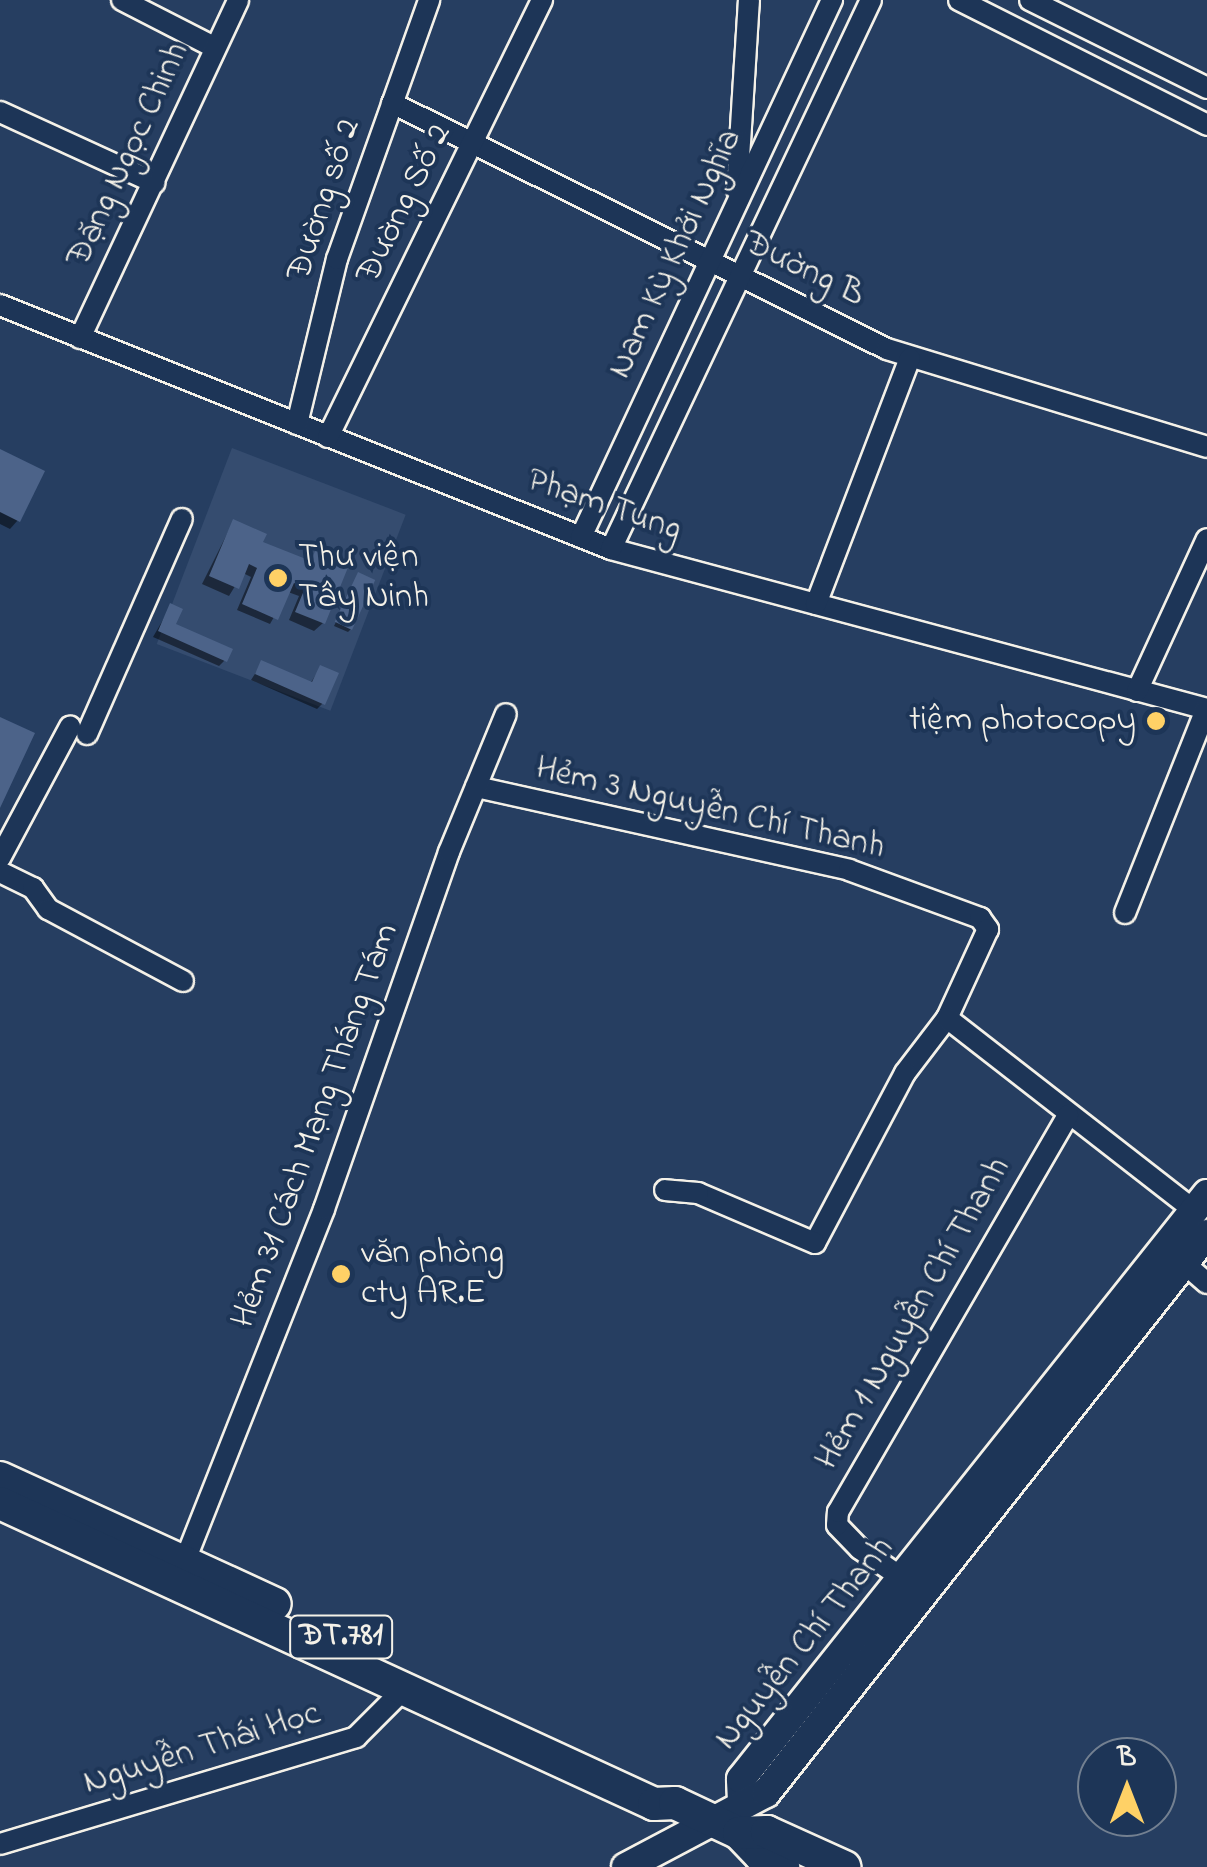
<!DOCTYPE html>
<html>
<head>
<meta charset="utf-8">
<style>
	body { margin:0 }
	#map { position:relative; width:1207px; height:1867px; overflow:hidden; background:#263e61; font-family:"Indie Flower",sans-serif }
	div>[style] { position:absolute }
	.built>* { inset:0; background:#354c6f; transform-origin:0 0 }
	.shadow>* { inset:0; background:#0007 }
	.building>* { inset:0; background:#4c6389; transform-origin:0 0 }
	.roads { filter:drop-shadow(2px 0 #f4f1e8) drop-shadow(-2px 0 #f4f1e8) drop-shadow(0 2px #f4f1e8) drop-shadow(0 -2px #f4f1e8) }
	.street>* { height:20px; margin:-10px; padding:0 10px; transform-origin:10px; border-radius:10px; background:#1d3557 }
	.secondary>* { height:28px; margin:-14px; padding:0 14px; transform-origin:14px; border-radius:14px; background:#1d3557 }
	.primary>* { height:32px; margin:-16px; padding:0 16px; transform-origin:16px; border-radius:16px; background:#1d3557 }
	.dots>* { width:28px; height:28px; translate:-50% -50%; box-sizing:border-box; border:5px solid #1d3557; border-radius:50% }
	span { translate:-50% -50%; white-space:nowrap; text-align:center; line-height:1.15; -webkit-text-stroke:8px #1d3557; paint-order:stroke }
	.shield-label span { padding:2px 8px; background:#1d3557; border:2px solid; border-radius:8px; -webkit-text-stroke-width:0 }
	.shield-label { font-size:32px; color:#f4f1e8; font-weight:700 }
	.street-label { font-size:35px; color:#f4f1e8 }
	.poi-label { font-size:35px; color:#f4f1e8 }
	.left { translate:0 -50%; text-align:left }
	.right { translate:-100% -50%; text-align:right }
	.north { position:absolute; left:1077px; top:1737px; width:100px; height:100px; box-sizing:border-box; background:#1d3557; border:2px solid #738091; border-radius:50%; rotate:0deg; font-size:28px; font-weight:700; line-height:40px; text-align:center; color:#f4f1e8 }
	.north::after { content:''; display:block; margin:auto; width:35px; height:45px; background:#ffd166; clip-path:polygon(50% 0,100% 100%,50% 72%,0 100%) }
</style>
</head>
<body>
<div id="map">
	<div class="built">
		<div style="left:232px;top:448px;width:186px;height:210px;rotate:21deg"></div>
	</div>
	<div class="shadow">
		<div style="clip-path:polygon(0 452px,18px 520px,10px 529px,0 524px)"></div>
		<div style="clip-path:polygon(233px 522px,260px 543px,307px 563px,316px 554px,323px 623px,314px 631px,289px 620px,299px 596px,288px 592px,270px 624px,237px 610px,251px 577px,243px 573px,229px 596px,202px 584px)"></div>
		<div style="clip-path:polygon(358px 575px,352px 628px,348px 632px,334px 626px)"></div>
		<div style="clip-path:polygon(171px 606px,173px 625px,225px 660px,219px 666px,153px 637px)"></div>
		<div style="clip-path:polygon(262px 663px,310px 684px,320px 668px,323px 703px,317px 709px,251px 680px)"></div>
	</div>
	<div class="building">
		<div style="clip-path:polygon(0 449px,45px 471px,20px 522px,0 512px)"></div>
		<div style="clip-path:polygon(233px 519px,267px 534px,263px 542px,311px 561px,315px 551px,349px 565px,325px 624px,295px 612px,305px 588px,294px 583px,278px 620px,242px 604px,257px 568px,249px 564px,239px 589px,209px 576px)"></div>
		<div style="left:358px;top:572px;width:19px;height:55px;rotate:25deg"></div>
		<div style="clip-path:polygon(170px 603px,183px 609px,176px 624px,233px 649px,227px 662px,158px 631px)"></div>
		<div style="clip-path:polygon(261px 660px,312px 682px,320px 665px,339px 673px,325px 705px,255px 674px)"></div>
		<div style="clip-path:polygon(0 717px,35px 733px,0 808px)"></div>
	</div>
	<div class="roads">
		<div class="street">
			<div style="left:122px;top:0;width:103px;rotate:27.1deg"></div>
			<div style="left:959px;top:0;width:278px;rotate:26.7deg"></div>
			<div style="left:1030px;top:0;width:198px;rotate:26.4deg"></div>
			<div style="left:392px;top:103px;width:553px;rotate:26.43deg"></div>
			<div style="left:887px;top:349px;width:335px;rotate:17deg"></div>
			<div style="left:0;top:112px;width:170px;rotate:24.6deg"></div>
			<div style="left:737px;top:190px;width:190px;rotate:-86.4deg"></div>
			<div style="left:0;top:305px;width:658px;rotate:21.77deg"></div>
			<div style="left:611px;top:549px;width:617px;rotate:15.03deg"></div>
			<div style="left:80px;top:338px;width:373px;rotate:-64.9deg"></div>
			<div style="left:297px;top:424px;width:170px;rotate:-76.4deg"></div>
			<div style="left:337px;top:259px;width:275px;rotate:-70.4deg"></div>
			<div style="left:328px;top:437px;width:487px;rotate:-63.9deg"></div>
			<div style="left:581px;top:537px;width:593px;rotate:-64.95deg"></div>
			<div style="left:611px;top:549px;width:607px;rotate:-64.66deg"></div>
			<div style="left:816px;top:604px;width:263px;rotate:-69.1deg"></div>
			<div style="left:1137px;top:691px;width:167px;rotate:-65.3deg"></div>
			<div style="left:87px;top:734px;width:235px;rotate:-66.2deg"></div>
			<div style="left:476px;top:787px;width:382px;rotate:12.5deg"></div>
			<div style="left:849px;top:870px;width:140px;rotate:20.1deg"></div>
			<div style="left:980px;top:918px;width:14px;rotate:54deg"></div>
			<div style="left:988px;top:929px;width:98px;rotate:114.7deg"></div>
			<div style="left:947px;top:1018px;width:69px;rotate:127.4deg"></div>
			<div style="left:905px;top:1073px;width:192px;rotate:117.9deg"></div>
			<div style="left:815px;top:1243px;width:127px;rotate:-156.9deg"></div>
			<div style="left:698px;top:1193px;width:33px;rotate:-175deg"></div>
			<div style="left:0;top:858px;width:149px;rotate:-61.9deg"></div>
			<div style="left:0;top:872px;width:37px;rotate:26deg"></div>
			<div style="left:33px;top:888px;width:26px;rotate:54deg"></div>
			<div style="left:48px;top:909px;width:153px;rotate:28.1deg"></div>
			<div style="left:1125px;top:913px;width:219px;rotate:-68.3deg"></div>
			<div style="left:947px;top:1018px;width:313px;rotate:37.9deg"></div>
			<div style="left:1185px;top:1264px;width:29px;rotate:41deg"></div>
			<div style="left:186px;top:1558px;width:375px;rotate:-68.4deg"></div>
			<div style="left:324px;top:1209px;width:378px;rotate:-70.7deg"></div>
			<div style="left:449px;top:852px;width:149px;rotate:-67.6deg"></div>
			<div style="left:905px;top:1580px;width:55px;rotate:-145.4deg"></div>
			<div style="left:860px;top:1549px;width:33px;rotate:-134deg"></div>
			<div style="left:837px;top:1525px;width:13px;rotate:-86deg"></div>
			<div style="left:838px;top:1512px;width:459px;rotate:-59.9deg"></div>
			<div style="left:0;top:1844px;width:372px;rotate:-16.7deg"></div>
			<div style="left:356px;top:1737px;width:69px;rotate:-45deg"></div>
		</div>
		<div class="secondary">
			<div style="left:742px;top:1800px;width:21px;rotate:-93deg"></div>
			<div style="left:741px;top:1779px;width:748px;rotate:-51.46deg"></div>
			<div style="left:626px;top:1867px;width:158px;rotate:-27.9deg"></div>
			<div style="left:766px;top:1793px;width:712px;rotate:-51.73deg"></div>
		</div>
		<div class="primary">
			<div style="left:0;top:1478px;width:302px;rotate:24.6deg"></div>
			<div style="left:0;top:1503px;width:720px;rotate:24.71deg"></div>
			<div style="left:654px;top:1804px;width:21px;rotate:-3deg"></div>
			<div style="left:675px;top:1803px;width:71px;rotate:25.1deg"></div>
			<div style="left:739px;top:1833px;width:32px;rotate:46deg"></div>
			<div style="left:761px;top:1856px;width:25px;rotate:27deg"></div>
			<div style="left:739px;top:1833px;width:28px;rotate:-2deg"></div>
			<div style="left:767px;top:1832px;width:85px;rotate:24.4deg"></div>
		</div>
	</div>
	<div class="dots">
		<div style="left:278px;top:578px;background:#ffd166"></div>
		<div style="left:1156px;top:721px;background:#ffd166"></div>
		<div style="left:341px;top:1274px;background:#ffd166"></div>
	</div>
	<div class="shield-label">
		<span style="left:341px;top:1637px">ĐT.781</span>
	</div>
	<div class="street-label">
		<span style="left:129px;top:155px;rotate:-65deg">Đặng Ngọc Chinh</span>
		<span style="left:325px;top:200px;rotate:-72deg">Đường số 2</span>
		<span style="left:405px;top:204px;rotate:-64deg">Đường Số 2</span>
		<span style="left:676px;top:254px;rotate:-65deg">Nam Kỳ Khởi Nghĩa</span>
		<span style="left:804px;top:270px;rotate:26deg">Đường B</span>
		<span style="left:604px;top:506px;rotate:19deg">Phạm Tung</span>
		<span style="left:710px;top:809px;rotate:13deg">Hẻm 3 Nguyễn Chí Thanh</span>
		<span style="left:316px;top:1126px;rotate:-70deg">Hẻm 31 Cách Mạng Tháng Tám</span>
		<span style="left:914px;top:1314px;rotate:-60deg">Hẻm 1 Nguyễn Chí Thanh</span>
		<span style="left:805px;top:1644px;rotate:-51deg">Nguyễn Chí Thanh</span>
		<span style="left:202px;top:1749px;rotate:-17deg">Nguyễn Thái Học</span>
	</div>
	<div class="poi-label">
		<span class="left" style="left:298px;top:578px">Thư viện<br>Tây Ninh</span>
		<span class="right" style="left:1136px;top:721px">tiệm photocopy</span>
		<span class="left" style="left:361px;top:1274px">văn phòng<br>cty AR.E</span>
	</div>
	<div class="north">B</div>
</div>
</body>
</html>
